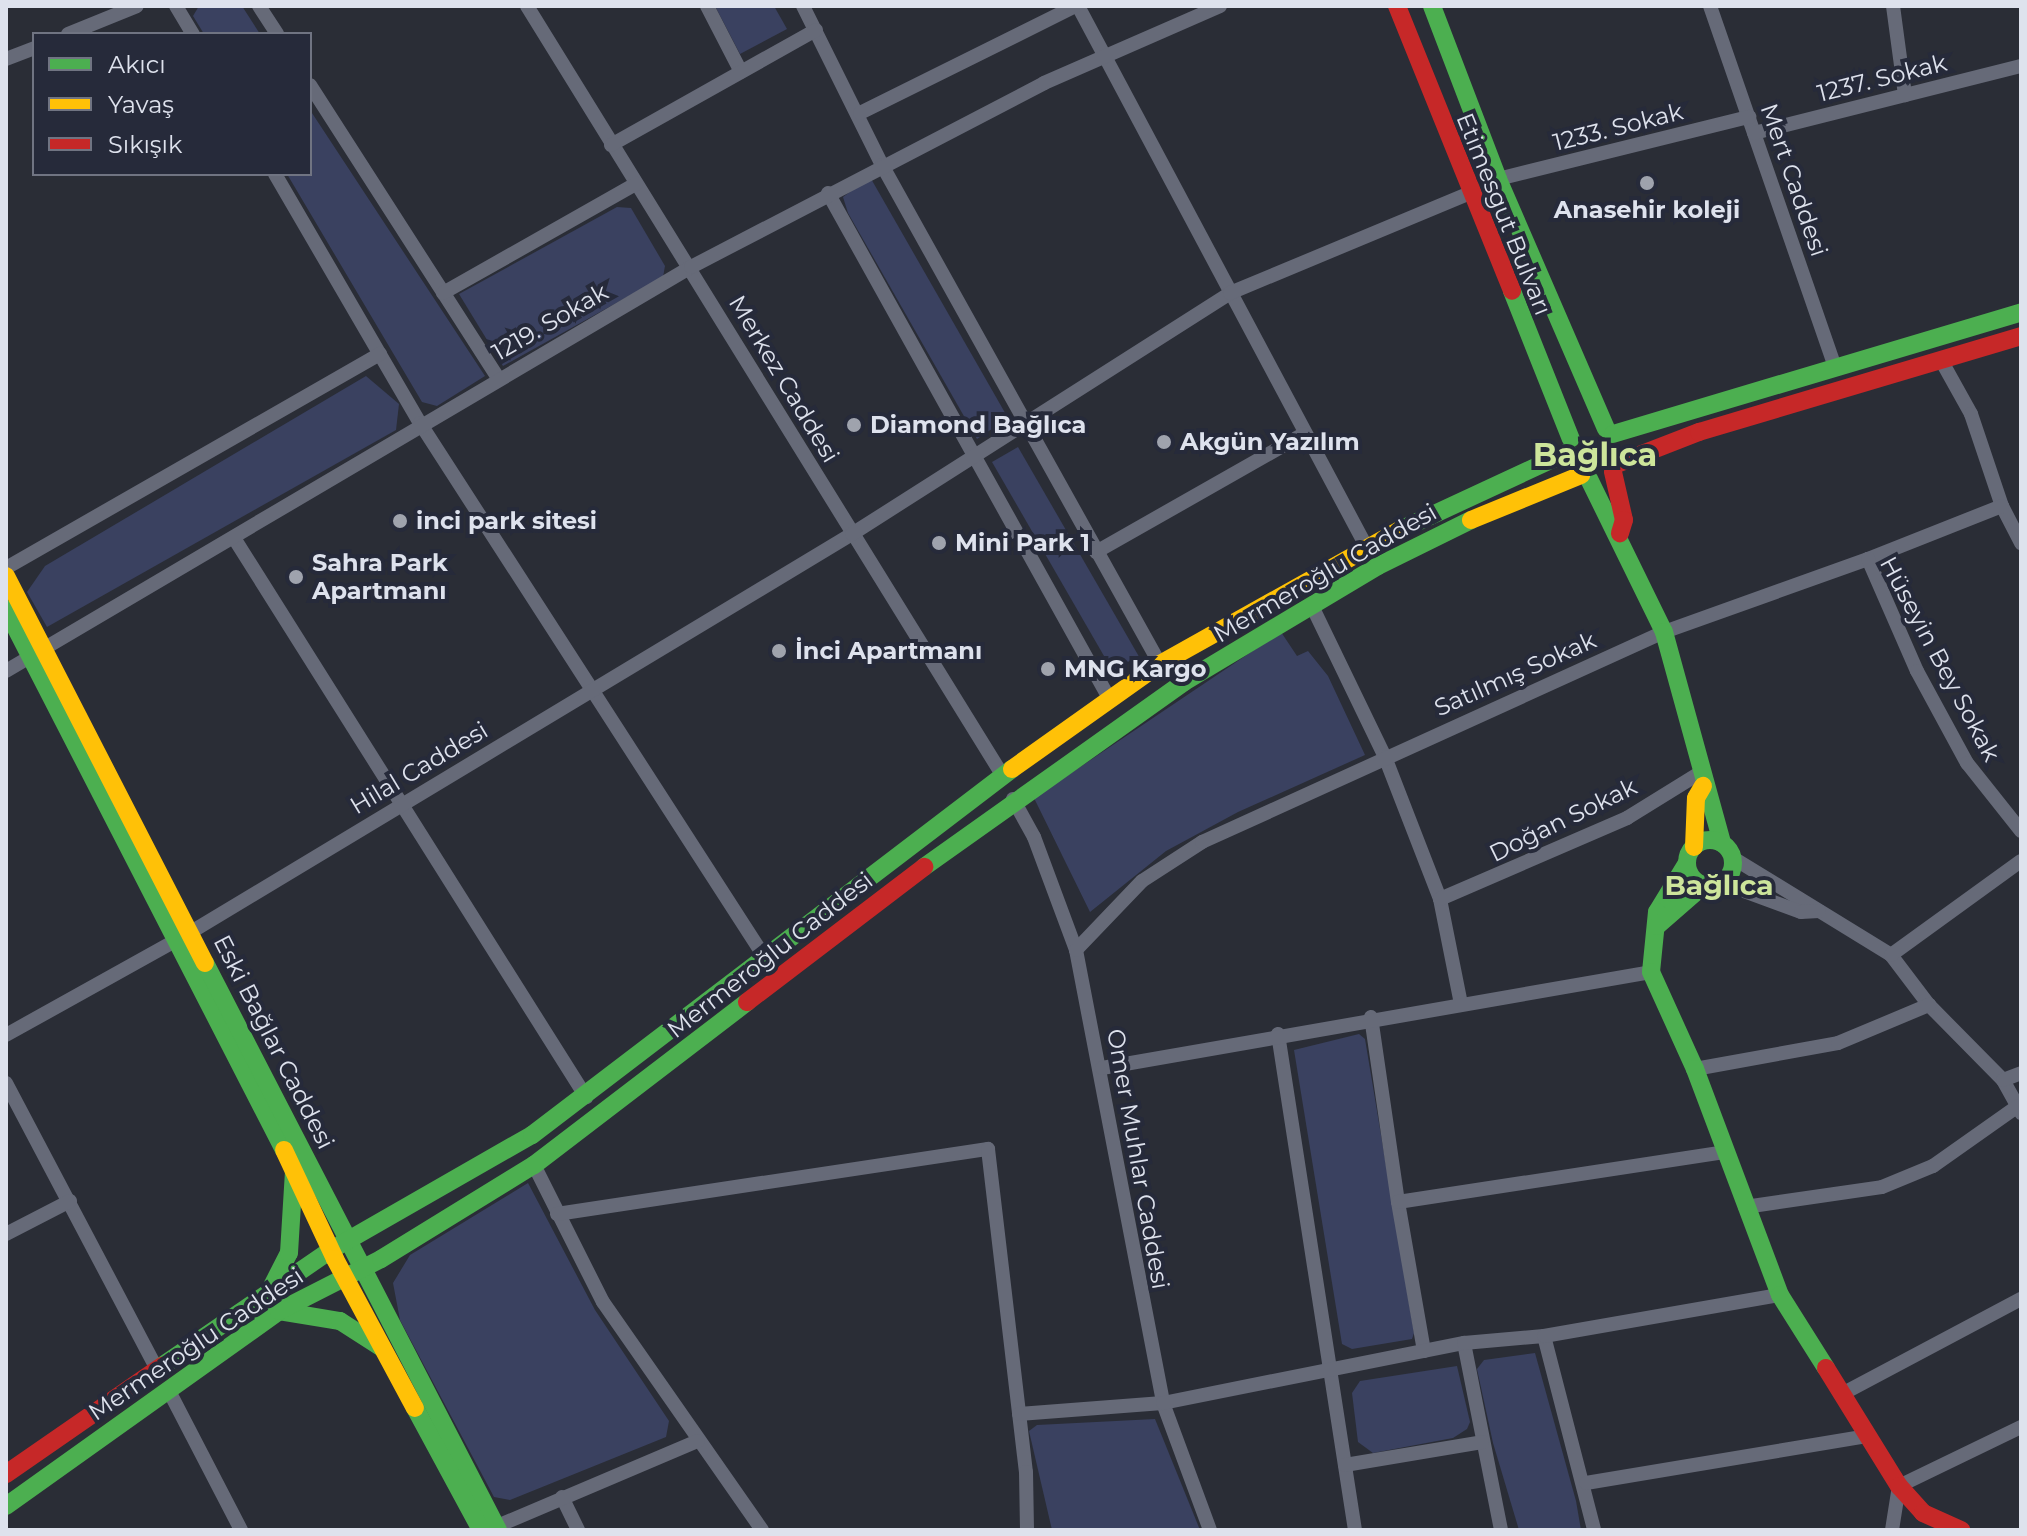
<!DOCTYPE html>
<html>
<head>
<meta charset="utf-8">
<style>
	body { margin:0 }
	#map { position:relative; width:2027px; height:1536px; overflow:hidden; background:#2a2d36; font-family:Montserrat,sans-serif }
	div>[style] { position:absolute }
	.green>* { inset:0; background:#3a4160; transform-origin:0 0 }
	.street>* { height:14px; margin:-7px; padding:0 7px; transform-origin:7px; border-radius:7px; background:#666a78 }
	.fast>* { height:18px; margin:-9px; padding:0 9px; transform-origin:9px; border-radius:9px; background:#4caf50 }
	.fast>.ring { margin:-9px; padding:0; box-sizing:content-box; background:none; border:18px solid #4caf50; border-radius:50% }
	.slow>* { height:18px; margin:-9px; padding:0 9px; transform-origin:9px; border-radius:9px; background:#ffc107 }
	.jam>* { height:18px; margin:-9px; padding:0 9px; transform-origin:9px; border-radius:9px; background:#c62828 }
	.dots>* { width:22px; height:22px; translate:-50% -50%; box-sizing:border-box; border:4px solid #262a3a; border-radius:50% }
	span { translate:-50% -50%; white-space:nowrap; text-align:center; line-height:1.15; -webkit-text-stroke:8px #262a3a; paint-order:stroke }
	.street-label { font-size:24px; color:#dee2ed }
	.poi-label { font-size:24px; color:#dee2ed; font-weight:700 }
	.left { translate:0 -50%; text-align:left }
	.quarter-label { font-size:28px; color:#cde59b; font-weight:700 }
	.district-label { font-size:32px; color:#cde59b; font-weight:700 }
	.frame { position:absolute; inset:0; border:8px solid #dee2ed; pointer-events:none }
	.legend { position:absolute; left:32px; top:32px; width:280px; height:144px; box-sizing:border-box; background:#262a3a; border:2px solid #707482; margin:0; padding:10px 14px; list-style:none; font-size:24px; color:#dee2ed }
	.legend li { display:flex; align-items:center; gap:16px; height:40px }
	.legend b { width:40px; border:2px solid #707482 }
</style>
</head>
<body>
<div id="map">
	<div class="green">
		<div style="clip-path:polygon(199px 6px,242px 6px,260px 34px,204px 34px,193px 16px)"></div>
		<div style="clip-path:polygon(715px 6px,774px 6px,787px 29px,740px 54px)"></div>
		<div style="clip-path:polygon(310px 110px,485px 376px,437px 406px,422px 402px,287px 174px,310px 174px)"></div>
		<div style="clip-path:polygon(870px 177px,1008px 418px,977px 439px,848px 213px,843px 197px)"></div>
		<div style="clip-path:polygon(617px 207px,631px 208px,665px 266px,663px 277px,503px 366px,459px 294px)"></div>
		<div style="clip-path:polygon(366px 376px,399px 404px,396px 430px,47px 627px,27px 592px,45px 566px)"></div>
		<div style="left:1018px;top:447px;width:241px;height:30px;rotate:60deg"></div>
		<div style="clip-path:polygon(1281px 632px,1297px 656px,1308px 651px,1328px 676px,1365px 755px,1238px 812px,1166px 851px,1090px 912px,1034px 798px)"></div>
		<div style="clip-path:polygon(1359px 1034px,1365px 1039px,1414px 1333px,1412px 1339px,1352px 1349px,1342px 1344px,1294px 1050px)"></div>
		<div style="clip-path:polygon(528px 1183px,595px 1310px,669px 1421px,666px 1437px,510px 1500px,494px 1497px,400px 1320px,393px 1283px,410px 1255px)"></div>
		<div style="clip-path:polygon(1535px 1353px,1576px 1501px,1581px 1530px,1519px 1530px,1493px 1443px,1477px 1369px,1484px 1360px)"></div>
		<div style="clip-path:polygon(1457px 1366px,1470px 1422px,1467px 1429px,1453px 1438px,1373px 1453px,1358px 1442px,1352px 1393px,1360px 1381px)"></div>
		<div style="clip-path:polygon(1155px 1419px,1200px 1530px,1052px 1530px,1029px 1431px,1037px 1425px)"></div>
	</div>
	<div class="street">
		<div style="left:176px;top:6px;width:33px;rotate:59deg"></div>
		<div style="left:259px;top:6px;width:33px;rotate:57deg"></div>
		<div style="left:527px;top:6px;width:905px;rotate:58.28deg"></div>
		<div style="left:707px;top:6px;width:74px;rotate:62.7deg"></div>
		<div style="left:803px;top:6px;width:178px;rotate:63.6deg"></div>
		<div style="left:882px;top:165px;width:571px;rotate:60.88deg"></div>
		<div style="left:1078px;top:6px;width:612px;rotate:61.93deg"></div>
		<div style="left:1710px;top:6px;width:382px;rotate:70.9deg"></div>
		<div style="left:1893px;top:6px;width:90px;rotate:82.3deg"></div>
		<div style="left:68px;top:34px;width:74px;rotate:-22.1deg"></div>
		<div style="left:6px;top:59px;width:30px;rotate:-21deg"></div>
		<div style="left:310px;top:85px;width:348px;rotate:57.3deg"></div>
		<div style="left:860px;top:113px;width:241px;rotate:-26.4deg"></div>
		<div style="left:1754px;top:133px;width:275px;rotate:-14.1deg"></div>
		<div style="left:611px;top:145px;width:235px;rotate:-29.3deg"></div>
		<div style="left:275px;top:174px;width:288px;rotate:59.8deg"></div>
		<div style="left:420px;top:423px;width:637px;rotate:57.18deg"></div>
		<div style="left:1498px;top:179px;width:259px;rotate:-13.9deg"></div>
		<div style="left:828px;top:193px;width:578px;rotate:60.91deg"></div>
		<div style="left:443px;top:293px;width:222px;rotate:-29.5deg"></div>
		<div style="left:1941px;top:360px;width:62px;rotate:60.9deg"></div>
		<div style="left:1971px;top:414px;width:97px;rotate:71.4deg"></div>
		<div style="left:2002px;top:506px;width:42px;rotate:62.8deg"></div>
		<div style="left:234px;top:538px;width:661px;rotate:57.8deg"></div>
		<div style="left:1096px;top:552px;width:239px;rotate:-29.6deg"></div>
		<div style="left:1868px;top:559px;width:144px;rotate:-21.6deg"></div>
		<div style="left:6px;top:568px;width:431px;rotate:-29.8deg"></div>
		<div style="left:1312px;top:606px;width:168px;rotate:64.2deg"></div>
		<div style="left:1385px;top:757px;width:152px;rotate:68.8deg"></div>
		<div style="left:1440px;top:899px;width:107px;rotate:78.7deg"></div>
		<div style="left:6px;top:671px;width:795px;rotate:-30.53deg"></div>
		<div style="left:691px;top:267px;width:398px;rotate:-27.5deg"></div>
		<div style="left:1044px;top:83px;width:192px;rotate:-23.6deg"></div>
		<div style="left:1013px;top:799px;width:43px;rotate:61.1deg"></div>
		<div style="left:1034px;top:837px;width:121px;rotate:69.6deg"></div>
		<div style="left:1076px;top:950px;width:461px;rotate:79.1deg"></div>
		<div style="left:1163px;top:1403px;width:135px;rotate:69.7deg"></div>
		<div style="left:1733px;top:858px;width:185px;rotate:31.5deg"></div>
		<div style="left:1891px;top:955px;width:63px;rotate:52.8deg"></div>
		<div style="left:1929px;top:1005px;width:105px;rotate:45.4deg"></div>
		<div style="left:2003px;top:1080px;width:38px;rotate:61deg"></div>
		<div style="left:1722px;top:883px;width:84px;rotate:20.2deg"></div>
		<div style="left:1801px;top:912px;width:18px;rotate:-3deg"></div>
		<div style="left:1440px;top:899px;width:204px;rotate:-23.4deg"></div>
		<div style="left:1627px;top:818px;width:86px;rotate:-31.7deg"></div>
		<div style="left:1076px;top:950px;width:95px;rotate:-46.3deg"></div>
		<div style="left:1142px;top:881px;width:72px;rotate:-33deg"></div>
		<div style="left:1202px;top:842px;width:507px;rotate:-24.44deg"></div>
		<div style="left:1664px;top:632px;width:217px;rotate:-19.7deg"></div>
		<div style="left:1868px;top:559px;width:122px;rotate:66.4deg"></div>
		<div style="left:1917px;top:671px;width:105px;rotate:61.5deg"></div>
		<div style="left:1967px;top:763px;width:87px;rotate:51.5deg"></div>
		<div style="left:1891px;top:955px;width:160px;rotate:-35.9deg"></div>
		<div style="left:1371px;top:1017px;width:187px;rotate:81.7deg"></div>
		<div style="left:1278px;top:1034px;width:502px;rotate:81.18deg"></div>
		<div style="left:6px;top:1035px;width:212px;rotate:-29.1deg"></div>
		<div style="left:191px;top:932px;width:772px;rotate:-31.05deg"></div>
		<div style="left:852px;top:534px;width:448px;rotate:-32.5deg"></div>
		<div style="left:1230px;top:293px;width:260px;rotate:-22.6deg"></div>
		<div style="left:1102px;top:1068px;width:557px;rotate:-9.92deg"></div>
		<div style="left:1695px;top:1069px;width:145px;rotate:-10.3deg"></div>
		<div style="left:1838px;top:1043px;width:99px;rotate:-22.7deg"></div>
		<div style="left:2003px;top:1080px;width:19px;rotate:-21deg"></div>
		<div style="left:6px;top:1083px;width:322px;rotate:62.2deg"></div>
		<div style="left:534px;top:1165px;width:153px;rotate:63.3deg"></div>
		<div style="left:603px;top:1302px;width:278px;rotate:55.1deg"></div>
		<div style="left:1745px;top:1207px;width:138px;rotate:-8.3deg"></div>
		<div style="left:1882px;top:1187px;width:55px;rotate:-22.4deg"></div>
		<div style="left:1933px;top:1166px;width:104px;rotate:-35.2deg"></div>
		<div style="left:557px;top:1214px;width:436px;rotate:-8.6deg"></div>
		<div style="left:988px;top:1149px;width:325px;rotate:83.3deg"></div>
		<div style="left:1026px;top:1472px;width:58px;rotate:89deg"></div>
		<div style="left:6px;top:1234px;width:72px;rotate:-27.3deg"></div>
		<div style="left:1544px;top:1336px;width:200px;rotate:75.5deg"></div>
		<div style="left:1464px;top:1343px;width:191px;rotate:78.8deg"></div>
		<div style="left:1424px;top:1351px;width:151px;rotate:-99.9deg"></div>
		<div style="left:1398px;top:1202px;width:330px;rotate:-8.7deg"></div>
		<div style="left:169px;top:1391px;width:157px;rotate:62.6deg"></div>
		<div style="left:1842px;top:1394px;width:203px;rotate:-28deg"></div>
		<div style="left:1019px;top:1414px;width:144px;rotate:-4.4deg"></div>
		<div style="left:1163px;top:1403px;width:307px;rotate:-11.3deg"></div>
		<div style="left:1464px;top:1343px;width:80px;rotate:-5deg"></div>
		<div style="left:1544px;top:1336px;width:240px;rotate:-9.9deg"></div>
		<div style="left:1345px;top:1465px;width:139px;rotate:-9.5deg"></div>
		<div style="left:1586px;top:1483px;width:286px;rotate:-9.5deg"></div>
		<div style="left:562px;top:1497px;width:37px;rotate:64deg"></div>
		<div style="left:488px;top:1530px;width:228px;rotate:-23deg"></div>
		<div style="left:1892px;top:1530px;width:45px;rotate:-81deg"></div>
		<div style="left:1899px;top:1486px;width:136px;rotate:-25.8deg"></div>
	</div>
	<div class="fast">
		<div style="left:1432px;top:6px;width:185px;rotate:69.1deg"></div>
		<div style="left:1498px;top:179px;width:272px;rotate:66.6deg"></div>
		<div style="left:1512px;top:291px;width:159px;rotate:68.3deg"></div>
		<div style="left:1613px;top:434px;width:426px;rotate:-16.6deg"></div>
		<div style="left:1589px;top:479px;width:170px;rotate:63.9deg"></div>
		<div style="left:1664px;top:632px;width:219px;rotate:74.6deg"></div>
		<div style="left:1400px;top:530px;width:185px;rotate:-24.9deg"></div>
		<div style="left:6px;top:609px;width:608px;rotate:62.8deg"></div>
		<div class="ring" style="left:1687px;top:840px;width:28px;height:28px"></div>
		<div style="left:1687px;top:863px;width:57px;rotate:121.5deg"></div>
		<div style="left:1657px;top:912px;width:60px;rotate:95.7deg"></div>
		<div style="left:1651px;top:972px;width:107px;rotate:65.6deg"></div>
		<div style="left:1695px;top:1069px;width:241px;rotate:69.4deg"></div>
		<div style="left:1780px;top:1295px;width:86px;rotate:57.8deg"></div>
		<div style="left:924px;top:867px;width:319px;rotate:-35.4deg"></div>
		<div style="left:1184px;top:682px;width:226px;rotate:-30.9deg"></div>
		<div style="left:1378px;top:566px;width:104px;rotate:-26.3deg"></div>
		<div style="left:1657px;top:926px;width:62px;rotate:-41.1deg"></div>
		<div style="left:205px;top:963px;width:638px;rotate:62.67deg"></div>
		<div style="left:271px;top:1288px;width:39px;rotate:-63deg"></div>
		<div style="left:289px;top:1253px;width:81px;rotate:-86.5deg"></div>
		<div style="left:279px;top:1311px;width:62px;rotate:9.3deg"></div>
		<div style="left:340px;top:1321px;width:50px;rotate:32.7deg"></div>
		<div style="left:162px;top:1366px;width:205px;rotate:-34.5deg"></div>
		<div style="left:331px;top:1250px;width:232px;rotate:-29.8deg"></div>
		<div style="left:532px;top:1135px;width:604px;rotate:-37.33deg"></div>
		<div style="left:415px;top:1408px;width:139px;rotate:61.6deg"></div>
		<div style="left:6px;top:1506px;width:335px;rotate:-35.5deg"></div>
		<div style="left:279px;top:1311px;width:114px;rotate:-27deg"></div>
		<div style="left:381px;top:1259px;width:180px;rotate:-31.6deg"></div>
		<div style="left:534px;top:1165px;width:268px;rotate:-37.4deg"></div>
	</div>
	<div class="slow">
		<div style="left:1471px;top:520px;width:119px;rotate:-22.2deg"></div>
		<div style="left:6px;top:576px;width:435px;rotate:62.8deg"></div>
		<div style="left:1012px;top:769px;width:181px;rotate:-35.4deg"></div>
		<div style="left:1160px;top:664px;width:275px;rotate:-29.2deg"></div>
		<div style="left:1694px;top:847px;width:49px;rotate:-87.7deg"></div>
		<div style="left:1696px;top:798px;width:14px;rotate:-60deg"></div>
		<div style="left:284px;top:1150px;width:120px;rotate:64.9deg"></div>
		<div style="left:335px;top:1259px;width:169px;rotate:61.8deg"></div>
	</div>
	<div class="jam">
		<div style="left:1397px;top:6px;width:307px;rotate:68deg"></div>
		<div style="left:1619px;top:463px;width:86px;rotate:-21.2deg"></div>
		<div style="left:1699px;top:432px;width:336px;rotate:-16.6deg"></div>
		<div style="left:1613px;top:472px;width:49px;rotate:77.1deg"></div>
		<div style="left:1624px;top:520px;width:14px;rotate:107deg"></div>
		<div style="left:747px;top:1002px;width:223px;rotate:-37.3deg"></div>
		<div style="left:1826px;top:1368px;width:139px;rotate:58.3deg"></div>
		<div style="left:1899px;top:1486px;width:36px;rotate:48deg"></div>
		<div style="left:1923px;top:1513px;width:42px;rotate:24.1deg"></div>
		<div style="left:6px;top:1474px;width:190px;rotate:-34.7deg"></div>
	</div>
	<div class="dots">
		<div style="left:1647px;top:183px;background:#9fa3ad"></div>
		<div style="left:854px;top:425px;background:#9fa3ad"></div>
		<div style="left:1164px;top:442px;background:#9fa3ad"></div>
		<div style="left:400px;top:521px;background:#9fa3ad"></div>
		<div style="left:939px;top:543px;background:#9fa3ad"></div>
		<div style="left:296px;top:577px;background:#9fa3ad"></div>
		<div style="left:779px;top:651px;background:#9fa3ad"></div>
		<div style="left:1048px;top:669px;background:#9fa3ad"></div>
	</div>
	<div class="street-label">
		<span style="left:1882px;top:78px;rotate:-14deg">1237. Sokak</span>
		<span style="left:1618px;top:127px;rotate:-14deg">1233. Sokak</span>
		<span style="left:1794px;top:180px;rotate:71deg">Mert Caddesi</span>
		<span style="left:1504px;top:214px;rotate:68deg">Etimesgut Bulvarı</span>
		<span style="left:550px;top:322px;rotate:-30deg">1219. Sokak</span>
		<span style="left:784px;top:379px;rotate:59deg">Merkez Caddesi</span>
		<span style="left:1325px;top:573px;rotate:-30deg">Mermeroğlu Caddesi</span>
		<span style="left:1940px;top:659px;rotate:62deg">Hüseyin Bey Sokak</span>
		<span style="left:1515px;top:674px;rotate:-24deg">Satılmış Sokak</span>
		<span style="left:419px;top:768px;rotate:-31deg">Hilal Caddesi</span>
		<span style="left:1563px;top:820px;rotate:-26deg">Doğan Sokak</span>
		<span style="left:770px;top:955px;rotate:-38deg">Mermeroğlu Caddesi</span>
		<span style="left:274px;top:1042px;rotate:63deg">Eski Bağlar Caddesi</span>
		<span style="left:1138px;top:1159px;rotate:80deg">Omer Muhlar Caddesi</span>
		<span style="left:196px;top:1344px;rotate:-34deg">Mermeroğlu Caddesi</span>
	</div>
	<div class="poi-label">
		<span style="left:1647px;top:210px">Anasehir koleji</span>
		<span class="left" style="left:870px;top:425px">Diamond Bağlıca</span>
		<span class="left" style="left:1180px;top:442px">Akgün Yazılım</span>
		<span class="left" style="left:416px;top:521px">inci park sitesi</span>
		<span class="left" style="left:955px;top:543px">Mini Park 1</span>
		<span class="left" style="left:312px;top:577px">Sahra Park<br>Apartmanı</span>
		<span class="left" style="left:795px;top:651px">İnci Apartmanı</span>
		<span class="left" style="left:1064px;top:669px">MNG Kargo</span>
	</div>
	<div class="quarter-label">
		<span style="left:1719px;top:885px">Bağlıca</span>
	</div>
	<div class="district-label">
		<span style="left:1595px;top:455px">Bağlıca</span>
	</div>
	<div class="frame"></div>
	<ul class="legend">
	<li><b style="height:10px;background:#4caf50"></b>Akıcı</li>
	<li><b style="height:10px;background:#ffc107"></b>Yavaş</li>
	<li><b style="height:10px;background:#c62828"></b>Sıkışık</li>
	</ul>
</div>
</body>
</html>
